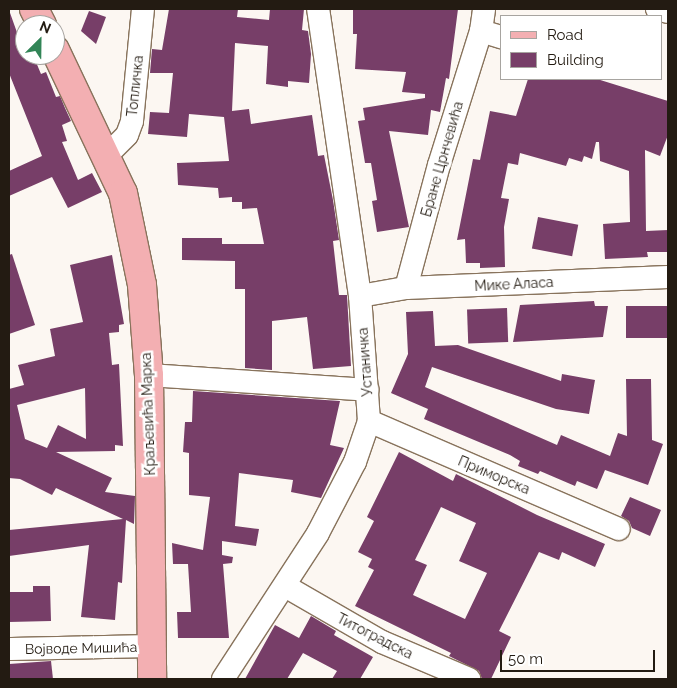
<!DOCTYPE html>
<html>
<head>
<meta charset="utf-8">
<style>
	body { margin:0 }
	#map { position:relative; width:677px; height:688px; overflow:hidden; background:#fcf7f2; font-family:Raleway,sans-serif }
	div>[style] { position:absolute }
	.building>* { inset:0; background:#773e68; transform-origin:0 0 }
	.roads { filter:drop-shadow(1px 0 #88735c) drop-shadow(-1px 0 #88735c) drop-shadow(0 1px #88735c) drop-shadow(0 -1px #88735c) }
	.minor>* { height:22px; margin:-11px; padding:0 11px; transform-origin:11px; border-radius:11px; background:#fff }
	.major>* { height:28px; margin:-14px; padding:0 14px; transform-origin:14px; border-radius:14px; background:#f3afb2 }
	span { translate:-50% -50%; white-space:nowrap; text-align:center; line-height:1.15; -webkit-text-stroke:5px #fff; paint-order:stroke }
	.street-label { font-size:14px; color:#231b12 }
	.frame { position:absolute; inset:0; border:10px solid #231b12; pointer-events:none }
	.legend { position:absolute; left:500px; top:15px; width:162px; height:65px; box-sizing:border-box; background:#fff; border:1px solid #a7a4a0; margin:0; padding:6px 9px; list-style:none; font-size:15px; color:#231b12 }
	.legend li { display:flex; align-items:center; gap:10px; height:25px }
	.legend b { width:25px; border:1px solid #a7a4a0 }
	.north { position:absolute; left:15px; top:15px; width:50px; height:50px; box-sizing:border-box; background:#fff; border:1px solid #a7a4a0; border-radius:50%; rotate:23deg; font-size:14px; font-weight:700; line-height:20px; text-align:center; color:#231b12 }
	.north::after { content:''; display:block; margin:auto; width:18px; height:22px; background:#328557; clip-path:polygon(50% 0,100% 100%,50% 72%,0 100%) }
	.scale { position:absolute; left:500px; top:650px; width:155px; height:22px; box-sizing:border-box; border:2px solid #231b12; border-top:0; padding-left:6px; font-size:15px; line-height:18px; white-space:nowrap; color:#231b12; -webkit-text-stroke:4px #fff; paint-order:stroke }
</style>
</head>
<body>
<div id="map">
	<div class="building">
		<div style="clip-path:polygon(169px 9px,238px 9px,237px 17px,269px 20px,270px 9px,304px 9px,302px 30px,308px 31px,311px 54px,309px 83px,288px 81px,288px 87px,266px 84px,268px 46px,235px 43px,232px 111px,249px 109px,251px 124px,312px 115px,318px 156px,324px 155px,333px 200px,339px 240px,333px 241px,339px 295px,347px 295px,351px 366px,313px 369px,307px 317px,272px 321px,272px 370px,245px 368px,245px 289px,235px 289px,235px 261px,182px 260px,182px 238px,222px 238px,222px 244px,264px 244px,257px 208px,242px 209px,242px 202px,232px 202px,232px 197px,219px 198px,218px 188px,178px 185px,177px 163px,229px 161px,224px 117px,189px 114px,187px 137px,148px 134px,150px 112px,169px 113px,173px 73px,150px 73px,152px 49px,162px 50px)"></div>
		<div style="clip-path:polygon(353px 9px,458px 9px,449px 79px,446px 78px,440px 112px,431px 110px,428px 135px,389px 131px,409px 227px,377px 232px,372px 201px,377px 200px,371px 163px,365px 163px,358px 121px,365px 120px,363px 108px,425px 98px,425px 94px,402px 92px,406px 72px,355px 69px,357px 34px,353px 34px)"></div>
		<div style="clip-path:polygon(9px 10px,25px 55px,33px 55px,41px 74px,46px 72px,56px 97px,60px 96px,65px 108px,71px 121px,62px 125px,67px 141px,62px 142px,78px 180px,92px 173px,102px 192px,68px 208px,52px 177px,9px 196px,9px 171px,42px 156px,9px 73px)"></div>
		<div style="clip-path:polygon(89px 11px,106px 17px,96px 44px,81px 31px)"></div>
		<div style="clip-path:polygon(528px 79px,597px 79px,668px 101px,668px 135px,660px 156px,645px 150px,646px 231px,668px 230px,668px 252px,647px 252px,648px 257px,605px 259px,603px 224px,630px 222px,629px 171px,600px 161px,599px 142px,596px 142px,592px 159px,584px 156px,582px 162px,569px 158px,566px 166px,520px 153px,518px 165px,508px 163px,501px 198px,509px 199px,504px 227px,505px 267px,480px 268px,480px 263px,466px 263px,465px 239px,457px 240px,473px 159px,480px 160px,490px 111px,516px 116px)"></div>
		<div style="left:538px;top:217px;width:41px;height:32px;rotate:11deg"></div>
		<div style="clip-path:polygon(12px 254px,35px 325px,9px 334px,9px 255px)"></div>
		<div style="clip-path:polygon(evenodd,112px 255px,124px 324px,119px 325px,119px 332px,109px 333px,112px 365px,119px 364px,123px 446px,115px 445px,115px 451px,56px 452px,112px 478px,105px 492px,135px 496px,134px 524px,126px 520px,122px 583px,118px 582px,115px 620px,81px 617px,89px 545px,9px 556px,9px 530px,123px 519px,56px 488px,52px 495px,20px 479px,9px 478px,9px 389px,24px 385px,18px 365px,55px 356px,50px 329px,83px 322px,70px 265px,112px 255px,85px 388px,86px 439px,58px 425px,47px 448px,25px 439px,17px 405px,85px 388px)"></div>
		<div style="clip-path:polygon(594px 301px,595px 306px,608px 306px,603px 337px,513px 342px,520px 305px)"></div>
		<div style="left:626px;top:306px;width:42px;height:32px"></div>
		<div style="left:507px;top:308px;width:34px;height:40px;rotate:88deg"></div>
		<div style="clip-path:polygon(433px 311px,435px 346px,458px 345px,561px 381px,562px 374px,595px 380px,589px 414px,556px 409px,432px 367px,425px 387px,557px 445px,561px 435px,610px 456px,618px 433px,627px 436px,626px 379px,651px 379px,652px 440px,663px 444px,648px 485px,605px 470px,597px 489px,577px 481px,575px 486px,540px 471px,538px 474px,518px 466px,520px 461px,510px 455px,424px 419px,428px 409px,391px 393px,408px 354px,406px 312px)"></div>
		<div style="clip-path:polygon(193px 391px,340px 401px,330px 445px,344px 448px,321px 498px,291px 492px,293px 480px,239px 473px,235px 526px,259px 529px,256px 546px,222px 541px,222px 555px,233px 557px,232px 563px,223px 564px,229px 638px,178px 638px,177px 612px,191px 612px,188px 564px,173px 564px,172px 543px,203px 550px,210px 497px,189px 495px,189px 453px,183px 452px,185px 422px,192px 422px)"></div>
		<div style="clip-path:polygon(evenodd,399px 452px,453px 481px,456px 474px,537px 515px,605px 544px,595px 567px,562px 552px,559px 560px,539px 552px,499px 631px,511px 637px,491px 679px,482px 679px,479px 671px,449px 656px,451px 653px,355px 606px,374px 570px,368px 567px,372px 559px,358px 552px,374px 521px,367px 517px,399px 452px,441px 507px,476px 523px,459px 561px,487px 573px,465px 619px,413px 595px,427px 565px,415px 560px,441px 507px)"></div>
		<div style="clip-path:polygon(630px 497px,661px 510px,650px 536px,632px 528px,629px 521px,621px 516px)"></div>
		<div style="clip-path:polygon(33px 586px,50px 586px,51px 621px,9px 622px,9px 592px,33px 592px)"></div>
		<div style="clip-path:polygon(311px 616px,336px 631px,334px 635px,373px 657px,360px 679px,332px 679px,337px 671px,303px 653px,287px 679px,245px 679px,275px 625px,299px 638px)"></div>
		<div style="clip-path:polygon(51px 661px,53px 679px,9px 679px,9px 664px)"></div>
	</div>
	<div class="roads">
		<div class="minor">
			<div style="left:657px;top:9px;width:11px;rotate:15deg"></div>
			<div style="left:481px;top:31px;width:21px;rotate:17deg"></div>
			<div style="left:107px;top:155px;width:28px;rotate:-45deg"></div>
			<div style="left:127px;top:135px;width:15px;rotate:-70deg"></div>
			<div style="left:132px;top:121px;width:113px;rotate:-84.4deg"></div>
			<div style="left:406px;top:288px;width:127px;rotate:-75deg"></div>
			<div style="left:439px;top:165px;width:140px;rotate:-72.6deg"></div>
			<div style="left:481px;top:31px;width:22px;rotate:-82deg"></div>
			<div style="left:360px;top:296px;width:47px;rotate:-9.9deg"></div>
			<div style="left:406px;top:288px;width:262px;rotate:-2.4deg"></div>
			<div style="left:149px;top:375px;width:219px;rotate:3.9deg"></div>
			<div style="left:369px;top:421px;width:272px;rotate:23.4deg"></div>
			<div style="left:285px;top:586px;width:112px;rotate:30deg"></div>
			<div style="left:382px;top:642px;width:95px;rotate:23deg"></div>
			<div style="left:9px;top:649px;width:143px;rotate:-1.2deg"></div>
			<div style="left:223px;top:679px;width:174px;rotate:-56.9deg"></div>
			<div style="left:318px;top:533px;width:80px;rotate:-62.5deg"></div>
			<div style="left:355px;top:462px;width:43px;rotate:-71.1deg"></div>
			<div style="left:369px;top:421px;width:125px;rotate:-94.1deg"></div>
			<div style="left:360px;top:296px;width:290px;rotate:-98.3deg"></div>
		</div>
		<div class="major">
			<div style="left:34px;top:9px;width:18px;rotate:63deg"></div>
			<div style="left:55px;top:50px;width:158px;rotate:64.6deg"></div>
			<div style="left:123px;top:193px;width:94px;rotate:78.3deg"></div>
			<div style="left:142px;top:285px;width:90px;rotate:85.6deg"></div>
			<div style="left:149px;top:375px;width:304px;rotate:89.4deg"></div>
		</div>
	</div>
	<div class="street-label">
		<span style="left:135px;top:86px;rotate:-84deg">Топличка</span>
		<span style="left:442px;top:159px;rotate:-74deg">Бране Црнчевића</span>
		<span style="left:514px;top:284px;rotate:-3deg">Мике Аласа</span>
		<span style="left:365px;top:362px;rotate:-94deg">Устаничка</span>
		<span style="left:148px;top:414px;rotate:-92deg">Краљевића Марка</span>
		<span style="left:494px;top:475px;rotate:23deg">Приморска</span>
		<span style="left:375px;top:636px;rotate:27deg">Титоградска</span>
		<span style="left:81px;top:648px;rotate:-1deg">Војводе Мишића</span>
	</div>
	<div class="frame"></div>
	<ul class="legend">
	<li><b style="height:6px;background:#f3afb2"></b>Road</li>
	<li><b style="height:14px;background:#773e68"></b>Building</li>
	</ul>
	<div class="north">N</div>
	<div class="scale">50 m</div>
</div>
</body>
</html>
